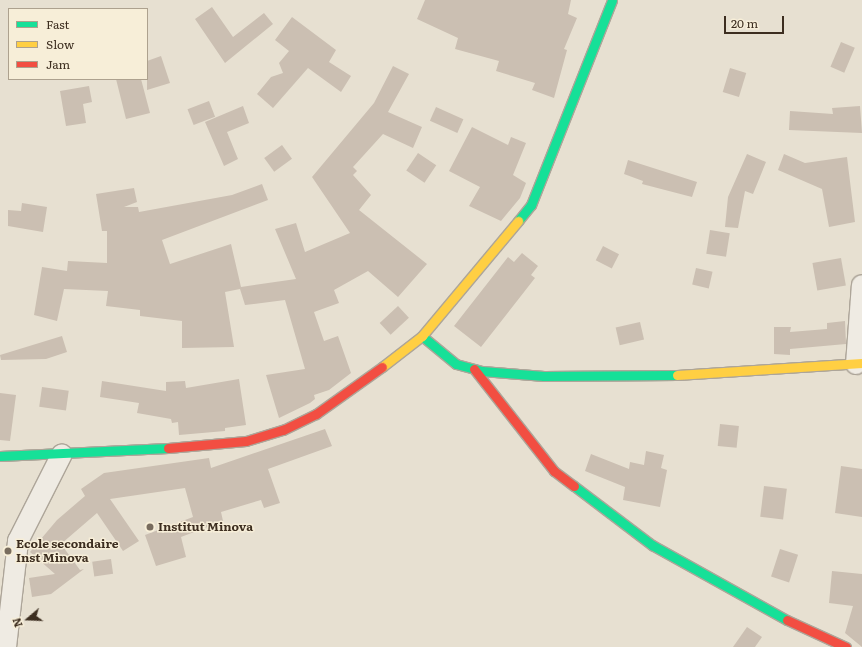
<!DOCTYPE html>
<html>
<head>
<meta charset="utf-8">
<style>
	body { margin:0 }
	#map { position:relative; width:862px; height:647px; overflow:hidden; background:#e7e0d1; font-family:Literata,serif }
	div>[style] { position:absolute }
	.building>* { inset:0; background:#cbbfb2; transform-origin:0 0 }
	.roads { filter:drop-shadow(1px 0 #ada599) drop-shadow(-1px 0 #ada599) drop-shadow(0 1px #ada599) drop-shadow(0 -1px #ada599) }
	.street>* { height:20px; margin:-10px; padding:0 10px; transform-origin:10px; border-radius:10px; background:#efebe3 }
	.fast>* { height:9px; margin:-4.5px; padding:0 4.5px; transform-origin:4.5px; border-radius:4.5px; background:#16e098 }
	.slow>* { height:9px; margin:-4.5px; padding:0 4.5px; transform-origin:4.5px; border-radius:4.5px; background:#ffcf43 }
	.jam>* { height:9px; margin:-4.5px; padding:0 4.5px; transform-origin:4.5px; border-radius:4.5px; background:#f24e42 }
	.dots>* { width:11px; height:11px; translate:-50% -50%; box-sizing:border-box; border:2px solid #f7eed8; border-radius:50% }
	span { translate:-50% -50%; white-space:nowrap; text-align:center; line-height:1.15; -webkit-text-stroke:3px #f7eed8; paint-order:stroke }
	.poi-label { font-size:12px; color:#3d2e20; font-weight:700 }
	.left { translate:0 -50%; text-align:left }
	.legend { position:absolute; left:8px; top:8px; width:140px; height:72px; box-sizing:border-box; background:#f7eed8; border:1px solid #ada18e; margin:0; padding:5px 7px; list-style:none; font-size:12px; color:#3d2e20 }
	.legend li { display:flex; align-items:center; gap:8px; height:20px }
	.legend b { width:20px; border:1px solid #ada18e }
	.north { position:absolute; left:8px; top:599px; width:40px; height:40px; -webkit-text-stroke:3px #f7eed8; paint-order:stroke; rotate:251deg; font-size:11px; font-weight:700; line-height:16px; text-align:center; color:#3d2e20 }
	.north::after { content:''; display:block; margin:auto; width:14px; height:18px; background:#3d2e20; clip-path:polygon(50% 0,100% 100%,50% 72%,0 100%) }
	.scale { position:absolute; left:724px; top:16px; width:60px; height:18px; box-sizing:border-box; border:2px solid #3d2e20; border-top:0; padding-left:5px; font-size:12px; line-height:14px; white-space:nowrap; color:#3d2e20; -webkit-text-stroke:3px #f7eed8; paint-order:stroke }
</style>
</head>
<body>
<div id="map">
	<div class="building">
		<div style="clip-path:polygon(425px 0,571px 0,568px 14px,577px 18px,564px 49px,567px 50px,554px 98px,532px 90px,535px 83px,496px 71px,499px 61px,455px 49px,458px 38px,417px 19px)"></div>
		<div style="clip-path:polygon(212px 7px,233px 37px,264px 13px,273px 24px,225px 63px,195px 19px)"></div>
		<div style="clip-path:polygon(292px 17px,336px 50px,329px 62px,351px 76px,341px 92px,308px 68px,273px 108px,257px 94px,271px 77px,283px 73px,279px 63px,289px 51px,275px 40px)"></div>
		<div style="left:841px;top:42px;width:15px;height:27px;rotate:23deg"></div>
		<div style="clip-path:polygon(161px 56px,170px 83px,147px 90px,147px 61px)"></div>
		<div style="clip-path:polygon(393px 66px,409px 74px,388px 112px,422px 127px,413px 148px,383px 134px,353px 167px,357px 171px,353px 175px,371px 195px,359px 210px,427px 264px,398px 297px,368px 271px,334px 290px,339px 303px,314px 312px,324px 341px,338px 336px,351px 373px,329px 390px,314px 395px,315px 399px,310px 403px,279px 418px,266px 375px,305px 369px,285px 300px,245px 305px,240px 289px,225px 292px,234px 347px,182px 348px,182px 321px,140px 316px,140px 310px,106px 306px,108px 291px,64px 289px,57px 321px,34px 315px,42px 267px,67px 271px,68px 261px,107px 263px,107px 231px,102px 231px,96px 194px,134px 188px,137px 202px,124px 207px,138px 207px,139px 212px,232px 195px,262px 184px,268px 200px,162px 240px,170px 264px,231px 244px,241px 287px,296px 279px,275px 229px,296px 223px,305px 252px,350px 233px,312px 177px,374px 103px)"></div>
		<div style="left:730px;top:68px;width:17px;height:25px;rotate:17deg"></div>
		<div style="clip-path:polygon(116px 79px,141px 79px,150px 113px,126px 119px)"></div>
		<div style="clip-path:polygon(89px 86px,92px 102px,83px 104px,86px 123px,66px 126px,60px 91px)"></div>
		<div style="left:209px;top:101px;width:17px;height:23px;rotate:69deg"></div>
		<div style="clip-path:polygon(243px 106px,249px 123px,227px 132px,238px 159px,224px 166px,205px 122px)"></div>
		<div style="clip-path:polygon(860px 106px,862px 133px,789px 130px,790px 111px,833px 114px,832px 108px)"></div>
		<div style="left:436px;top:107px;width:30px;height:15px;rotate:24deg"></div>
		<div style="clip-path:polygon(472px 127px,508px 145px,511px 137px,526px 143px,513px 175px,526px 183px,520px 198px,501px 221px,469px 206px,480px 187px,449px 171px)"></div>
		<div style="left:282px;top:145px;width:17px;height:22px;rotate:54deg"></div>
		<div style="left:418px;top:153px;width:22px;height:21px;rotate:34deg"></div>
		<div style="clip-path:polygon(747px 154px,766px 162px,753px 194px,745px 191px,738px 228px,725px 227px,728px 197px)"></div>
		<div style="clip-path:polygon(784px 154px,805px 163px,847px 157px,855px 222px,829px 227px,822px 189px,778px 170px)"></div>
		<div style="clip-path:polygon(628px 160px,697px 182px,692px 197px,642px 184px,643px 181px,624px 174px)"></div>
		<div style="clip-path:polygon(22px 203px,47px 207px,43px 232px,8px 226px,8px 210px,21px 211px)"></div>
		<div style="left:710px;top:230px;width:20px;height:24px;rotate:9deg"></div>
		<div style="left:603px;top:246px;width:18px;height:16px;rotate:27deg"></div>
		<div style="clip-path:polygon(522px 253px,538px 266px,531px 275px,535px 278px,481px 347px,454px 326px,508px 257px,514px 262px)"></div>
		<div style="left:841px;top:258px;width:28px;height:29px;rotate:80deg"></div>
		<div style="left:696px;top:268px;width:17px;height:17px;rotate:13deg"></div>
		<div style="left:398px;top:306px;width:16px;height:25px;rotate:47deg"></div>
		<div style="clip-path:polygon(845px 321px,846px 344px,790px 349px,790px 355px,774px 354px,774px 327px,791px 327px,790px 332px,827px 329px,827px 323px)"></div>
		<div style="left:640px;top:322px;width:18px;height:25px;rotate:77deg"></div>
		<div style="clip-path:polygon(62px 336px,67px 352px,46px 359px,1px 360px,0 355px)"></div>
		<div style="clip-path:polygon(239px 379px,246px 425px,225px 428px,225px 431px,179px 435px,178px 422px,172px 423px,171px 419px,137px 413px,139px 403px,100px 397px,102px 381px,166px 391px,166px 382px,185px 381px,186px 388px)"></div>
		<div style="left:42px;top:387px;width:27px;height:20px;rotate:8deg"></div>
		<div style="clip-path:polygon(0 393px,16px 395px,10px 441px,0 440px)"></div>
		<div style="left:720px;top:424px;width:19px;height:22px;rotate:6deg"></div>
		<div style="clip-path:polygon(325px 429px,332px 446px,268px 469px,280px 503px,264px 508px,261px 500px,221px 512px,223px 521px,181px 537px,186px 557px,156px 566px,145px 535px,193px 517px,185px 488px,110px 499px,139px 541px,123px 551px,97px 513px,61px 544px,80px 570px,84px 569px,51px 594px,32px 597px,29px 578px,55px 574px,30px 552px,57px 520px,85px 496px,81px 489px,104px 473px,209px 458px,211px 468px)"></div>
		<div style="clip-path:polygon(646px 451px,664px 455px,661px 468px,667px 470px,660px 507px,623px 500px,625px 487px,585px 471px,591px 454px,629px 469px,630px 462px,644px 465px)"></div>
		<div style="clip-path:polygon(841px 466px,862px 469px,862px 517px,835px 513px)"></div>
		<div style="left:764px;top:486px;width:23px;height:31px;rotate:7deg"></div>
		<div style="left:780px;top:549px;width:19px;height:29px;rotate:18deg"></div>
		<div style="left:111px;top:559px;width:15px;height:19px;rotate:82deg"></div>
		<div style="clip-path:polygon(832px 571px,862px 574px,862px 647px,845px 633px,853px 606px,829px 603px)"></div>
		<div style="clip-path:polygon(747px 627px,762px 637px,755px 647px,733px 647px)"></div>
	</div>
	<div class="roads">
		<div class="street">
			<div style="left:856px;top:364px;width:79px;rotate:-85.7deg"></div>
			<div style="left:6px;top:647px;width:107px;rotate:-83.5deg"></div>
			<div style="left:18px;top:541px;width:97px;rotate:-63.2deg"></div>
		</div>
		<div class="fast">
			<div style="left:518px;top:221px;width:21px;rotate:-51deg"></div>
			<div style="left:531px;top:205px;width:220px;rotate:-68.4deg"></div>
			<div style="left:422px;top:336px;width:44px;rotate:39.5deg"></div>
			<div style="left:456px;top:364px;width:27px;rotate:15deg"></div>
			<div style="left:482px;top:371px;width:62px;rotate:4.6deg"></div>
			<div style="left:544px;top:376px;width:133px;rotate:-0.4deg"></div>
			<div style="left:0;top:456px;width:168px;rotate:-2.7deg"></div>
			<div style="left:574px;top:486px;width:98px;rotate:37.1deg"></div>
			<div style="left:652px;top:545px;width:154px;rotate:29.1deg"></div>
		</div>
		<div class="slow">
			<div style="left:382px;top:367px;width:51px;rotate:-37.8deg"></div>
			<div style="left:422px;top:336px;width:150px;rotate:-50.1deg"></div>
			<div style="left:677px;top:375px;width:185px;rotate:-3.7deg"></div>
		</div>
		<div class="jam">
			<div style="left:474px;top:369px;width:130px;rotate:51.9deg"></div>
			<div style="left:554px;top:471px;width:25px;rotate:37deg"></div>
			<div style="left:168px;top:448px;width:78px;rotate:-5.1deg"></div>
			<div style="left:246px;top:441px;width:39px;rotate:-17deg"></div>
			<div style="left:283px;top:430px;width:37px;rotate:-26deg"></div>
			<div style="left:316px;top:414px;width:81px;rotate:-35.5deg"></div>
			<div style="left:787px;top:620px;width:65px;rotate:24.6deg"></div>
		</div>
	</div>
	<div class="dots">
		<div style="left:150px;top:527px;background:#786c5e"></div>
		<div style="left:8px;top:551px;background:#786c5e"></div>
	</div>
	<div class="poi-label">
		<span class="left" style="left:158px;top:527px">Institut Minova</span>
		<span class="left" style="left:16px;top:551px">Ecole secondaire<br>Inst Minova</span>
	</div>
	<ul class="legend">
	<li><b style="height:5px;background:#16e098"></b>Fast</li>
	<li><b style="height:5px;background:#ffcf43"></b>Slow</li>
	<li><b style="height:5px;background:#f24e42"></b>Jam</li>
	</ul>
	<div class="north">N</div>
	<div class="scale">20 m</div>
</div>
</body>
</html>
